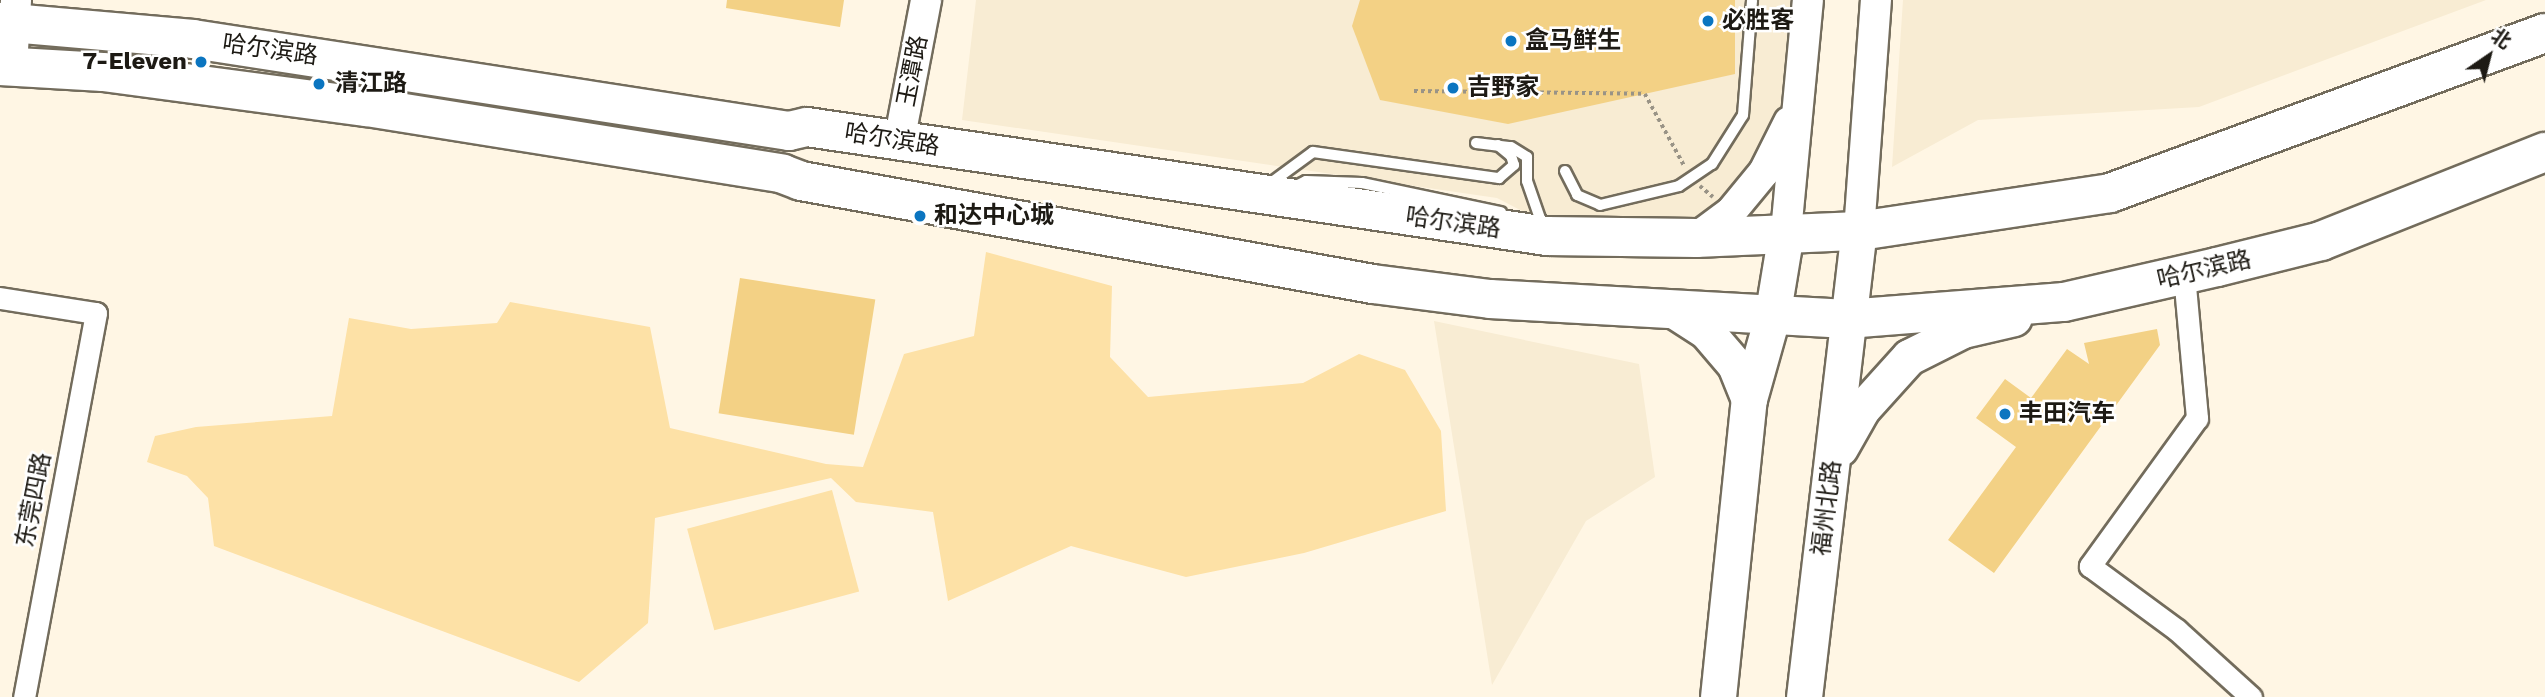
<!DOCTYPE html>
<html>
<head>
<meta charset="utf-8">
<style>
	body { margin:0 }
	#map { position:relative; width:2545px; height:697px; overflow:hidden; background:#fff6e4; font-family:"Work Sans","Noto Sans SC",sans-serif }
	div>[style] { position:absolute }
	.built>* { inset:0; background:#f8ecd3 }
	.green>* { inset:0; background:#fde1a6; transform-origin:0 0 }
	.building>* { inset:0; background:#f3d185; transform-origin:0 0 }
	.path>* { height:3.5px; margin-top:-1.75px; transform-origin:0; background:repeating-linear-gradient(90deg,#999386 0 3.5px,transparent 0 7px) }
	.roads { filter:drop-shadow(2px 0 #736c5c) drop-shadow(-2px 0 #736c5c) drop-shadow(0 2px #736c5c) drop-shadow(0 -2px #736c5c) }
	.lane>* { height:10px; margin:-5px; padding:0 5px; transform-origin:5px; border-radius:5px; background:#fff }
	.street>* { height:21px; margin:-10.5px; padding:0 10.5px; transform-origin:10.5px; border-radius:10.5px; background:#fff }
	.secondary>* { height:30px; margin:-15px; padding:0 15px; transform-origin:15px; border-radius:15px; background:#fff }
	.primary>* { height:35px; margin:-17.5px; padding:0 17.5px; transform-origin:17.5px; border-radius:17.5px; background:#fff }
	.highway>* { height:38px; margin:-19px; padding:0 19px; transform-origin:19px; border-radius:19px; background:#fff }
	.dots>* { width:19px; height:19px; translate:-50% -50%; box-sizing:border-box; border:4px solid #fff; border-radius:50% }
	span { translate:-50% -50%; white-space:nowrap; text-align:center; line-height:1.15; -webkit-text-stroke:5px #fff; paint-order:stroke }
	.poi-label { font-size:24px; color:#1d1a14; font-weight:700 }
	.left { translate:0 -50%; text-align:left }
	.right { translate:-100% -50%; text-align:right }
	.street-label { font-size:24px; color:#1d1a14 }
	.north { position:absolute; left:2454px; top:21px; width:70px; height:70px; -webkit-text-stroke:5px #fff; paint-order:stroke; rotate:35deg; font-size:19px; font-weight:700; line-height:28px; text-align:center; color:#1d1a14 }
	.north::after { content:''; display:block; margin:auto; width:24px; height:32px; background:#1d1a14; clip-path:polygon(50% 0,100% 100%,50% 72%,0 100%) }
</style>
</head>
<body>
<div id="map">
	<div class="built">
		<div style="clip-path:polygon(976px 0,1791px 0,1783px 121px,1755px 174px,1702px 216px,1659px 232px,1565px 233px,1497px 198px,962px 120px)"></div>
		<div style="clip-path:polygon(1903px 0,2486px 0,2199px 107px,1978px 120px,1892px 167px)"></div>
		<div style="clip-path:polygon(1434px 321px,1639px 364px,1655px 477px,1586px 521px,1492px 685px)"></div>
	</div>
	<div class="green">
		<div style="clip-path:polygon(986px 252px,1112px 286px,1110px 357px,1148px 397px,1303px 383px,1359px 354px,1405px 370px,1441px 431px,1446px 511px,1304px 553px,1186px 577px,1071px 546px,948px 601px,933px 512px,856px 502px,831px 478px,655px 518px,648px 623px,579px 682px,214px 546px,208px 498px,187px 476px,147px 462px,155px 436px,196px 427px,332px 416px,349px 318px,411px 329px,497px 323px,510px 302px,650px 327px,670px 428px,826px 464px,863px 467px,904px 354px,974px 336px)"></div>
		<div style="left:832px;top:490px;width:105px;height:150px;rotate:75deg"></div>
	</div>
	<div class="building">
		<div style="clip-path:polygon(727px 0,844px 0,840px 27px,726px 8px)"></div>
		<div style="clip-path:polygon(1360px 0,1735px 0,1735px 74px,1508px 124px,1380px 100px,1352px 26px)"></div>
		<div style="left:740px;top:278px;width:137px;height:137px;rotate:9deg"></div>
		<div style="clip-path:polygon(2157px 329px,2160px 345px,1994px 573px,1948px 540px,2016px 447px,1976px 418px,2005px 379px,2031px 398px,2067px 349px,2089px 364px,2084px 343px)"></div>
	</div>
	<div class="path">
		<div style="left:1414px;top:91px;width:231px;rotate:0.7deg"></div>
		<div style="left:1645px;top:94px;width:83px;rotate:61.3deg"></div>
		<div style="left:1700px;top:186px;width:17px;rotate:40deg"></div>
	</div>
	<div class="roads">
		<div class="lane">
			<div style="left:1476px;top:143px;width:35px;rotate:7deg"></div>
			<div style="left:1511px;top:147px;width:19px;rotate:32deg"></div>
			<div style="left:1527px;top:157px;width:24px;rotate:90deg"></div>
			<div style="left:1527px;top:181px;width:49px;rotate:70.8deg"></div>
			<div style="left:1565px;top:171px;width:27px;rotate:63deg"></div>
			<div style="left:1577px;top:195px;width:25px;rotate:23deg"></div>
			<div style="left:1600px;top:205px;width:81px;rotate:-13.5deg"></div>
			<div style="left:1679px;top:186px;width:40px;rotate:-34deg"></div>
			<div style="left:1712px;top:164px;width:58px;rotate:-57.7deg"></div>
			<div style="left:1743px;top:115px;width:115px;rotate:-85.5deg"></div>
			<div style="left:1268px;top:185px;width:56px;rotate:-36.3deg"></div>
			<div style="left:1313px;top:152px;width:188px;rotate:8deg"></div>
			<div style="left:1499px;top:178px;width:20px;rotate:-41deg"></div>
			<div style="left:1514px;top:165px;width:9px;rotate:-108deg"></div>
			<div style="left:1511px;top:156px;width:17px;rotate:-140deg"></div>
			<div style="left:1294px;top:187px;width:13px;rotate:-27deg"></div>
			<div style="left:1306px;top:181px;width:56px;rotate:2deg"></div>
			<div style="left:1362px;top:183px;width:142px;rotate:11.8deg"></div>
		</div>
		<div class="street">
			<div style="left:2184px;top:275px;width:144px;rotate:84.8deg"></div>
			<div style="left:2197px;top:418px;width:183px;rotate:125.9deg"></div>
			<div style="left:2090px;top:566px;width:108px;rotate:36.3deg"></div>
			<div style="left:2177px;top:630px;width:100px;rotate:42.2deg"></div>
			<div style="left:0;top:298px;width:97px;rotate:8.9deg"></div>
			<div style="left:96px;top:313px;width:391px;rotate:100.6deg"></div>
		</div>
		<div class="secondary">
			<div style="left:12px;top:66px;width:66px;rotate:-86.5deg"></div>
			<div style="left:899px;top:142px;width:145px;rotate:-79.2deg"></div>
			<div style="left:1859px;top:231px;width:232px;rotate:-85.8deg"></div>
			<div style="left:1786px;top:232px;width:233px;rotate:-84.6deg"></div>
			<div style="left:1696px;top:238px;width:44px;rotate:-36.6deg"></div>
			<div style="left:1731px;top:212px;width:52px;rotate:-50.5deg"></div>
			<div style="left:1764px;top:172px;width:56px;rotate:-63.4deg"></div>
		</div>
		<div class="primary">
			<div style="left:1675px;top:311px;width:37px;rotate:33deg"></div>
			<div style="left:1706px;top:331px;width:45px;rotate:49.5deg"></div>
			<div style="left:1735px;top:365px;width:37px;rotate:68deg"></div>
			<div style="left:1840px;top:448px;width:45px;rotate:-60.6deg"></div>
			<div style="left:1862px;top:409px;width:70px;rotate:-47.9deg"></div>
			<div style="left:1909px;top:357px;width:60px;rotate:-26.6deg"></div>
			<div style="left:1963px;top:330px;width:52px;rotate:-13.2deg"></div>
			<div style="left:1718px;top:697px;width:300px;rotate:-84.1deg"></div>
			<div style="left:1749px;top:399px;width:85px;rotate:-74.3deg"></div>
			<div style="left:1772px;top:317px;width:86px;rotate:-80.6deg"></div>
			<div style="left:1804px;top:697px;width:469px;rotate:-83.3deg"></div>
		</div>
		<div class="highway">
			<div style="left:0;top:22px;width:194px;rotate:5deg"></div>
			<div style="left:193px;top:39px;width:603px;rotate:8.78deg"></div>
			<div style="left:789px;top:131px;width:18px;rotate:-13deg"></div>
			<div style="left:807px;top:127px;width:748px;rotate:8.38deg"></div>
			<div style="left:1547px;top:236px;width:149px;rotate:0.8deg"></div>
			<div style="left:1696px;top:238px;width:163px;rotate:-2.5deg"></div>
			<div style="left:1859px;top:231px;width:254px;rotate:-8.6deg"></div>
			<div style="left:2110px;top:193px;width:463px;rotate:-20.2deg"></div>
			<div style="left:0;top:66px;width:103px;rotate:3.3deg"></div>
			<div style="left:103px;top:72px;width:266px;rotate:7.6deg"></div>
			<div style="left:367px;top:107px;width:421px;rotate:9.1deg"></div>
			<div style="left:783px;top:174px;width:19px;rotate:21deg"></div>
			<div style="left:801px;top:181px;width:581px;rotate:10.21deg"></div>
			<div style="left:1373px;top:284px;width:118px;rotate:7.3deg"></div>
			<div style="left:1490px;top:299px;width:358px;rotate:3.2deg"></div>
			<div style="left:1847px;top:319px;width:218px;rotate:-4.5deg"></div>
			<div style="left:2064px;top:302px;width:157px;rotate:-12.9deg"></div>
			<div style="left:2217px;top:267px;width:107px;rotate:-14deg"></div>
			<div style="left:2321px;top:241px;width:241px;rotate:-21.7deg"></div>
		</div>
	</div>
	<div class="dots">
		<div style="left:1708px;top:21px;background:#0b75c0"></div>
		<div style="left:1511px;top:41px;background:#0b75c0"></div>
		<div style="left:201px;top:62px;background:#0b75c0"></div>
		<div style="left:319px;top:84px;background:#0b75c0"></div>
		<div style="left:1453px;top:88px;background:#0b75c0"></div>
		<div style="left:920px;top:216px;background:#0b75c0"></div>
		<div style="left:2005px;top:414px;background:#0b75c0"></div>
	</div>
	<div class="poi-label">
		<span class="left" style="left:1722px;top:21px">必胜客</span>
		<span class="left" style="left:1525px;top:41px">盒马鲜生</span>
		<span class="right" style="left:187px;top:62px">7-Eleven</span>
		<span class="left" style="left:335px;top:84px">清江路</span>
		<span class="left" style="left:1467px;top:88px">吉野家</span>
		<span class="left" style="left:934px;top:216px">和达中心城</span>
		<span class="left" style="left:2019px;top:414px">丰田汽车</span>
	</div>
	<div class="street-label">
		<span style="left:270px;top:50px;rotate:8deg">哈尔滨路</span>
		<span style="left:913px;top:71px;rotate:-79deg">玉潭路</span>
		<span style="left:892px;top:140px;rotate:9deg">哈尔滨路</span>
		<span style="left:1453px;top:223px;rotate:8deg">哈尔滨路</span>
		<span style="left:2204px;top:270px;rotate:-13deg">哈尔滨路</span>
		<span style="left:34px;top:500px;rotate:-79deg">东莞四路</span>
		<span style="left:1827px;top:508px;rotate:-83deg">福州北路</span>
	</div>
	<div class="north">北</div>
</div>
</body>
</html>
